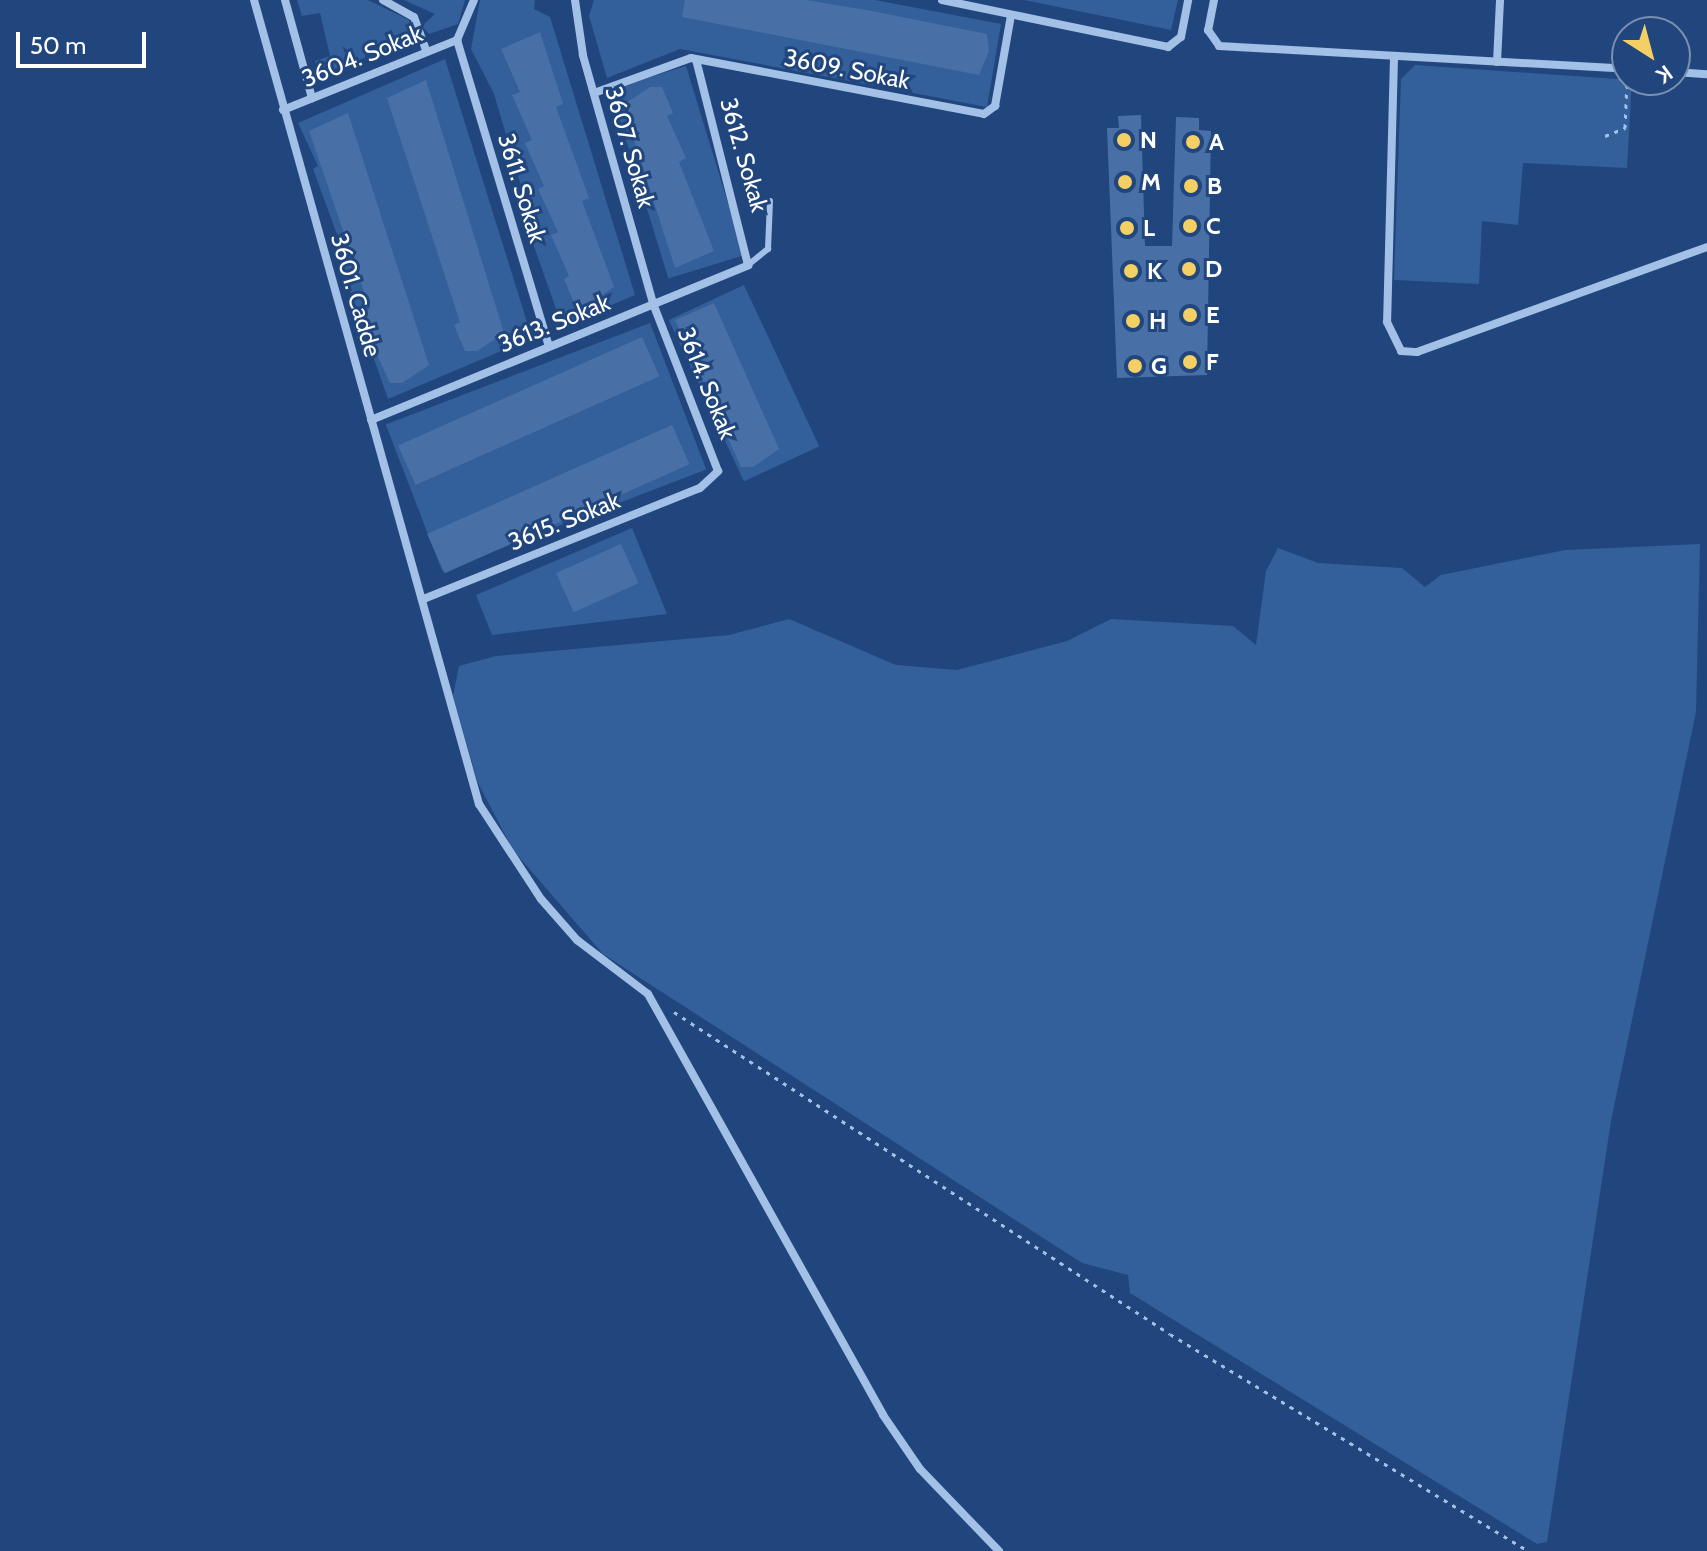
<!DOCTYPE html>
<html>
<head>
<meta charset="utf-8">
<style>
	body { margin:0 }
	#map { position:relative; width:1707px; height:1551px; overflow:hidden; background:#20467d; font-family:Cabin,sans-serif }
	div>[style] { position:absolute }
	.green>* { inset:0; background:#335f9b; transform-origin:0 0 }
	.building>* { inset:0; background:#4970a6; transform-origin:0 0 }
	.path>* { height:3px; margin-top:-1.5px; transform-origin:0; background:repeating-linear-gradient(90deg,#a3c0e7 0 4px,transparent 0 10px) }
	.service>* { height:6px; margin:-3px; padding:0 3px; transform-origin:3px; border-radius:3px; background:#a3c0e7 }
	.minor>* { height:8px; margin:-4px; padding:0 4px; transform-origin:4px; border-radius:4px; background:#a3c0e7 }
	.dots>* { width:22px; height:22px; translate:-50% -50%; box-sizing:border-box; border:4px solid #20467d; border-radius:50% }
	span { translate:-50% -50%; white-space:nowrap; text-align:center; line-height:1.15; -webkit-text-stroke:6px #20467d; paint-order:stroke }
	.street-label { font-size:24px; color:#fff }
	.poi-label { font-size:24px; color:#fff; font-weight:700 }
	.left { translate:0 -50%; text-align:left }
	.north { position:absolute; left:1611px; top:16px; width:80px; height:80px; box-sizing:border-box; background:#20467d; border:2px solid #7990b1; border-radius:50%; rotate:144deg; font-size:22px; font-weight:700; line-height:32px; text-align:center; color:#fff }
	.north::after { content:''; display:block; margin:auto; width:28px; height:36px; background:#f4cf64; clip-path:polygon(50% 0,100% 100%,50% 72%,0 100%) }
	.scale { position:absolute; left:16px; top:32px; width:130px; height:36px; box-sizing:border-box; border:4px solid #fff; border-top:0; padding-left:10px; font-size:24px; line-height:28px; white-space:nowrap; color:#fff; -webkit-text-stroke:6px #20467d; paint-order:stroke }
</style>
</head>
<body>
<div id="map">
	<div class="green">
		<div style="clip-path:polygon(297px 0,368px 0,409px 20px,413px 40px,319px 75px,315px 61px,330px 56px,320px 13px,302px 16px)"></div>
		<div style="clip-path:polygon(404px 0,465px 0,458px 24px,429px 34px,422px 26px,435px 14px)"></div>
		<div style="clip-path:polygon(480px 0,535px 0,534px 9px,550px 17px,635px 295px,562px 326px,530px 235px,535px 233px,494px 94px,471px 49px)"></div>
		<div style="clip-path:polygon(594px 0,875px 0,1001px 24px,987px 107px,680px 49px,607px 78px,589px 16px)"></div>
		<div style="clip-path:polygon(1024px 0,1178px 0,1171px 30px)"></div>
		<div style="clip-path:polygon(445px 59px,532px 338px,388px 399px,340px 262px,346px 259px,313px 169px,318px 166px,298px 123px)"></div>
		<div style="clip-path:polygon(1415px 65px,1632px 80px,1627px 168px,1523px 163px,1518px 225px,1482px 221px,1479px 284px,1394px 280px,1401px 79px)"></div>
		<div style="left:686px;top:66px;width:198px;height:79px;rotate:73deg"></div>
		<div style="left:744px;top:285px;width:178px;height:83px;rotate:65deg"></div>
		<div style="left:650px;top:323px;width:157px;height:283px;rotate:69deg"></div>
		<div style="clip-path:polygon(632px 528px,667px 614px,492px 635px,476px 595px)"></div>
		<div style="clip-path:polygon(1700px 544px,1696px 712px,1611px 1121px,1547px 1542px,1537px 1544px,1130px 1293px,1128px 1275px,1082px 1263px,603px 954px,513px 850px,478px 783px,453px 696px,459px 666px,496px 656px,729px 635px,789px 619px,896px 665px,957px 670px,1067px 641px,1111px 619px,1233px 626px,1256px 645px,1266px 571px,1278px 548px,1318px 563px,1402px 568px,1425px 587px,1441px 575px,1565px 550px)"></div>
	</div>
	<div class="building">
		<div style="clip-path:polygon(685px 0,806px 0,872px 11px,987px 34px,989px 51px,979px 75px,682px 17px)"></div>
		<div style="clip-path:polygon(540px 32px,563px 104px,556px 107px,589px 198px,582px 201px,614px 287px,587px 305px,575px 305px,564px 279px,569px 276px,551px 235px,558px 232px,538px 189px,544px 186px,525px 143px,532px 140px,512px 95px,520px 92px,501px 49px)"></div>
		<div style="clip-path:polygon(426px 80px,504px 333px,477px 351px,465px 351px,454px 325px,460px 322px,387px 98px)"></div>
		<div style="clip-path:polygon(650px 87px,662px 87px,673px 113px,667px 116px,686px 158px,679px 162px,714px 251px,675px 268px,623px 105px)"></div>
		<div style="clip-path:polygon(348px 113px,429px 365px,402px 383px,390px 383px,378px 357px,364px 312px,370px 309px,309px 131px)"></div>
		<div style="clip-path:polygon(1141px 115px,1145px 246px,1172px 246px,1176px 117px,1199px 118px,1199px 130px,1211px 131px,1207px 375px,1117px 378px,1107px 128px,1119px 128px,1118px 116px)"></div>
		<div style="clip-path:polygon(714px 303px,779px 449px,753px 467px,741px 467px,675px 320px)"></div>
		<div style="left:642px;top:337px;width:43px;height:267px;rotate:66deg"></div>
		<div style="left:672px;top:425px;width:43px;height:268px;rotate:66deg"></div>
		<div style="left:621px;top:544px;width:43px;height:71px;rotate:66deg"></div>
	</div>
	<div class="path">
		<div style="left:1605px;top:136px;width:22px;rotate:-22deg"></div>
		<div style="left:1625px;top:128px;width:48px;rotate:-87.6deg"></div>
		<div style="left:674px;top:1012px;width:591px;rotate:32.99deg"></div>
		<div style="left:1170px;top:1334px;width:419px;rotate:31.2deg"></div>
	</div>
	<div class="service">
		<div style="left:748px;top:265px;width:26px;rotate:-39deg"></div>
		<div style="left:768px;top:249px;width:48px;rotate:-87.6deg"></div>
	</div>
	<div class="minor">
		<div style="left:254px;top:0;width:835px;rotate:74.37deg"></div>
		<div style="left:479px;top:804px;width:113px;rotate:56.9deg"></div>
		<div style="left:541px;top:899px;width:55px;rotate:48.7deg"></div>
		<div style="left:577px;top:940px;width:89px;rotate:37.3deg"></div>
		<div style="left:648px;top:994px;width:482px;rotate:60.8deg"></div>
		<div style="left:883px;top:1415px;width:65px;rotate:55.6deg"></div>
		<div style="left:920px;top:1469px;width:114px;rotate:46.1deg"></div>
		<div style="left:285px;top:0;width:102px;rotate:74.6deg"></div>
		<div style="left:383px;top:0;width:35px;rotate:29deg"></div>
		<div style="left:414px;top:17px;width:37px;rotate:70deg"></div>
		<div style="left:942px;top:0;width:231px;rotate:11.7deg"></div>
		<div style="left:1168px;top:47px;width:16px;rotate:-38deg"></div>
		<div style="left:1181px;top:37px;width:38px;rotate:-79deg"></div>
		<div style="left:1214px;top:0;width:31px;rotate:101deg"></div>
		<div style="left:1208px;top:30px;width:19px;rotate:55deg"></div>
		<div style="left:1219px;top:46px;width:409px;rotate:3.2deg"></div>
		<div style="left:457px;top:40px;width:320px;rotate:73.3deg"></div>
		<div style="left:457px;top:40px;width:43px;rotate:-67deg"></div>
		<div style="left:1394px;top:58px;width:264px;rotate:91.5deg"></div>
		<div style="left:1387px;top:322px;width:32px;rotate:64deg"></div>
		<div style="left:1401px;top:351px;width:16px;rotate:4deg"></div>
		<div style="left:1417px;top:352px;width:308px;rotate:-19.9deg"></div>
		<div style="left:1497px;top:62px;width:62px;rotate:-87.2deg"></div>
		<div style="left:1675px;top:72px;width:32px;rotate:4deg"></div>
		<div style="left:594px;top:93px;width:103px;rotate:-19.8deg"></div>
		<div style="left:691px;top:58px;width:298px;rotate:10.8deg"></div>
		<div style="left:984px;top:114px;width:14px;rotate:-36deg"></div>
		<div style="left:995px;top:106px;width:92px;rotate:-80deg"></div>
		<div style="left:283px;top:110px;width:188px;rotate:-21.9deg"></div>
		<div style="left:371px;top:420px;width:408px;rotate:-22.3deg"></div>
		<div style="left:748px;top:265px;width:211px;rotate:-104.2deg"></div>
		<div style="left:426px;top:598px;width:295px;rotate:-21.9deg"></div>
		<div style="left:700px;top:488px;width:25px;rotate:-43deg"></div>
		<div style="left:718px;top:471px;width:180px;rotate:-111.2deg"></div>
		<div style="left:653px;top:303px;width:258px;rotate:-105.8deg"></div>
		<div style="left:583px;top:55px;width:56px;rotate:-98.3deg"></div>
	</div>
	<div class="dots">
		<div style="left:1124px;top:140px;background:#f4cf64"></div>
		<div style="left:1193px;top:142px;background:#f4cf64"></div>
		<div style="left:1125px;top:182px;background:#f4cf64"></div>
		<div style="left:1191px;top:186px;background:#f4cf64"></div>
		<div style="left:1190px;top:226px;background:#f4cf64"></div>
		<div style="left:1127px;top:228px;background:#f4cf64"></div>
		<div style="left:1189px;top:269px;background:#f4cf64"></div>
		<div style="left:1131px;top:271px;background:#f4cf64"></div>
		<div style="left:1190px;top:315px;background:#f4cf64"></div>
		<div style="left:1133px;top:321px;background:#f4cf64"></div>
		<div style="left:1190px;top:362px;background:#f4cf64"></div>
		<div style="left:1135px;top:366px;background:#f4cf64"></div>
	</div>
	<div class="street-label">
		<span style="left:362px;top:56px;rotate:-22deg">3604. Sokak</span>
		<span style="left:847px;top:69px;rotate:11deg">3609. Sokak</span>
		<span style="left:630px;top:147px;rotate:74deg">3607. Sokak</span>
		<span style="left:744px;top:155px;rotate:74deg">3612. Sokak</span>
		<span style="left:522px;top:188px;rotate:73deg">3611. Sokak</span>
		<span style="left:356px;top:295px;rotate:74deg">3601. Cadde</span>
		<span style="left:554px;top:323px;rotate:-22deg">3613. Sokak</span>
		<span style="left:707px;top:383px;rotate:68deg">3614. Sokak</span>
		<span style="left:564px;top:521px;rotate:-22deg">3615. Sokak</span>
	</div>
	<div class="poi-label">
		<span class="left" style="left:1140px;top:140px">N</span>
		<span class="left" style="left:1209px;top:142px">A</span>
		<span class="left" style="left:1141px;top:182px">M</span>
		<span class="left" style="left:1207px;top:186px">B</span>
		<span class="left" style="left:1206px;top:226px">C</span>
		<span class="left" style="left:1143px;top:228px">L</span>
		<span class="left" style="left:1205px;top:269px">D</span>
		<span class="left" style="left:1147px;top:271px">K</span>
		<span class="left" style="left:1206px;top:315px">E</span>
		<span class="left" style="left:1149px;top:321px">H</span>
		<span class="left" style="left:1206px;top:362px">F</span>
		<span class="left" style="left:1151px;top:366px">G</span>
	</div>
	<div class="north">K</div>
	<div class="scale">50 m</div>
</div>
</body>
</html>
